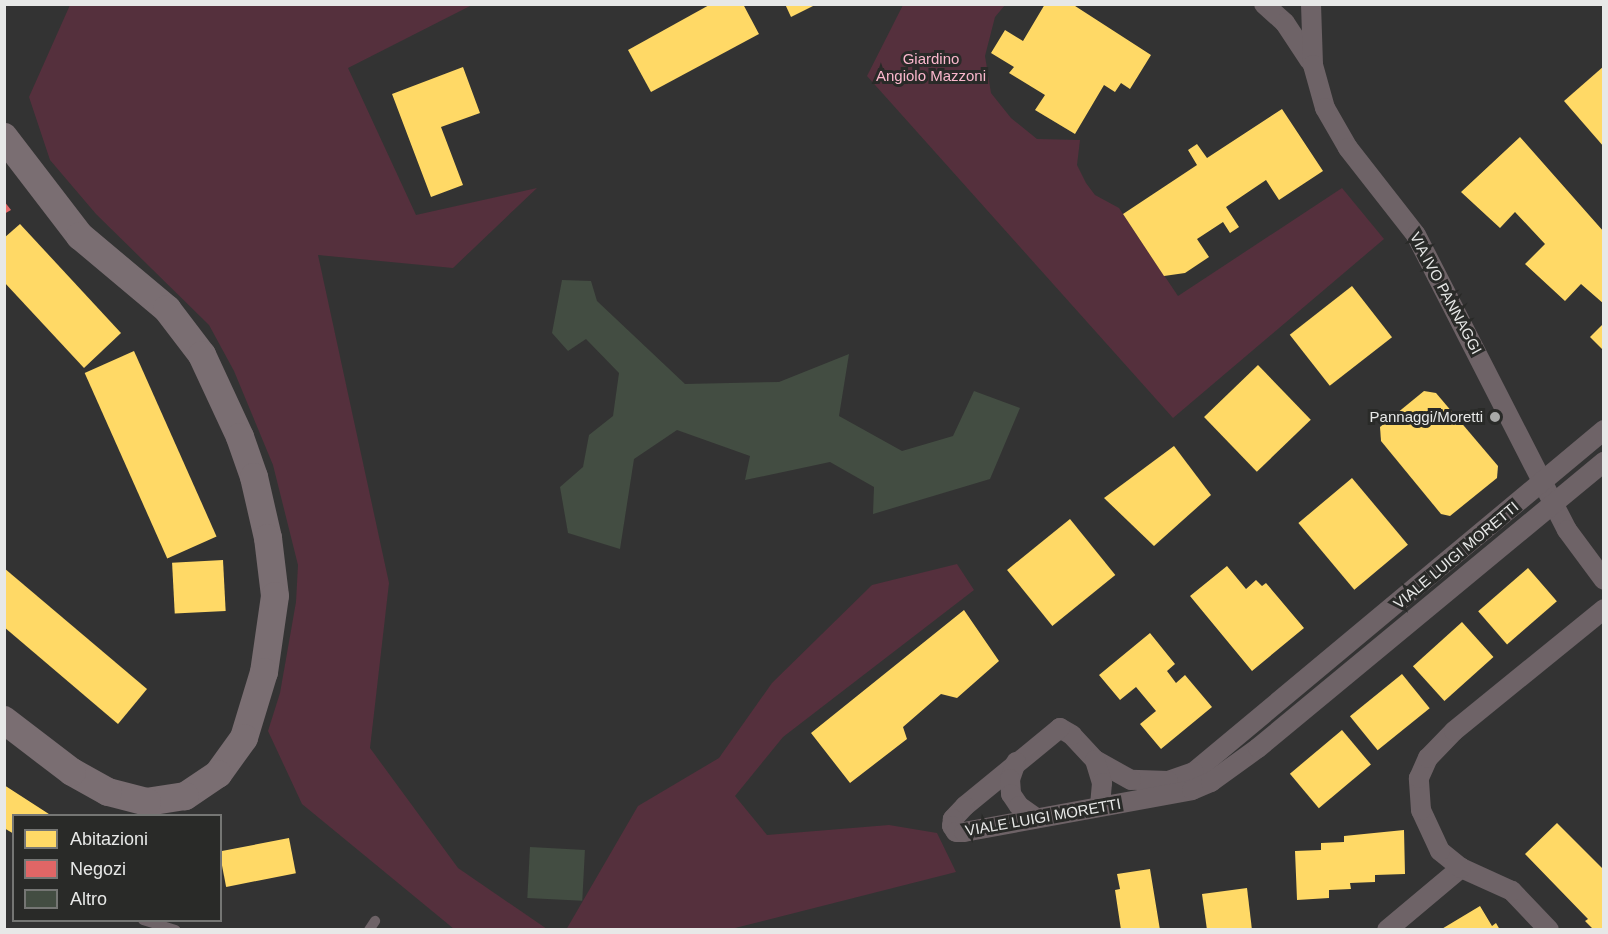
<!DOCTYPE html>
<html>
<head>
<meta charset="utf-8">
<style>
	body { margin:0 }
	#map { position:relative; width:1608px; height:934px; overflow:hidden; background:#333; font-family:Arial,sans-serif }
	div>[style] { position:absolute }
	.green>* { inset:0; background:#55303d }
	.homes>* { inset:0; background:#ffd966; transform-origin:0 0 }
	.shops>* { inset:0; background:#e06666 }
	.building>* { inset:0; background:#434d42; transform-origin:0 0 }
	.lane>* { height:10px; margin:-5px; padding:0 5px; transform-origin:5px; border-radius:5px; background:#6e6367 }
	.street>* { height:20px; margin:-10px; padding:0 10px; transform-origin:10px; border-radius:10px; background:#6e6367 }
	.secondary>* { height:28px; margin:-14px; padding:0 14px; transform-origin:14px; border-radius:14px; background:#7a6e72 }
	.dots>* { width:16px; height:16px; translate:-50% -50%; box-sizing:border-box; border:3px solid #292a28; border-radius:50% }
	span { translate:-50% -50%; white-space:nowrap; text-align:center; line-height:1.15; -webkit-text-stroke:6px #292a28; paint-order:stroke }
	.park-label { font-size:15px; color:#fab7cc }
	.street-label { font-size:15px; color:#e7e8e7 }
	.poi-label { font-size:15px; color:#e7e8e7 }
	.right { translate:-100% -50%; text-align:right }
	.frame { position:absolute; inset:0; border:6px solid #e7e8e7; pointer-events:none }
	.legend { position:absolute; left:12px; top:814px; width:210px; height:108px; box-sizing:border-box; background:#292a28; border:2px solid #757674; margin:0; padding:8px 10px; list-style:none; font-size:18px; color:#e7e8e7 }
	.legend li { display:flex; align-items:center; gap:12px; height:30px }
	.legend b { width:30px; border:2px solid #757674 }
</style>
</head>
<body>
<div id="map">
	<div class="green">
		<div style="clip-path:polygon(70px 5px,472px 5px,348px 68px,416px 215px,537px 188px,453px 268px,318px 255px,389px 583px,370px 748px,458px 868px,547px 929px,454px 929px,302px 804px,268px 731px,280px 693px,296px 602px,298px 565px,273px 465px,234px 371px,209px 325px,96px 214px,50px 160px,29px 97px)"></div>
		<div style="clip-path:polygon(903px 5px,1005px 5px,995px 17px,985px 56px,991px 93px,1011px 118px,1037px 139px,1080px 140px,1077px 165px,1086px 183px,1095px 195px,1119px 208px,1178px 296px,1342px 188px,1384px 239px,1173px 418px,867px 76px)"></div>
		<div style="clip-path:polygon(957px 564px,974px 590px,783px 737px,735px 796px,767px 835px,889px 825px,937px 833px,956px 872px,731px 929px,566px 930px,638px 806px,719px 758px,772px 683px,872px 585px)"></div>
	</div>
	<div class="homes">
		<div style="clip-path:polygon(711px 4px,743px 4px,759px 34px,651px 92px,628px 50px)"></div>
		<div style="clip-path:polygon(785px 4px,817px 4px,791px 17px)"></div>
		<div style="clip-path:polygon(1045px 4px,1072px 4px,1151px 55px,1130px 89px,1121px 83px,1115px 92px,1104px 85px,1075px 134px,1035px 110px,1045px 95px,1009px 73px,1014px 67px,991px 53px,1005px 30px,1023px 41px)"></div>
		<div style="clip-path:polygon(1604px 66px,1604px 147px,1564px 101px)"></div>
		<div style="clip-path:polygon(463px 67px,480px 113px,441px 127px,463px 185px,431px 197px,392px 94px)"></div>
		<div style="clip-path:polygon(1282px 109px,1323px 171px,1279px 200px,1266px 180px,1226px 207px,1239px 227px,1230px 233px,1223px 222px,1197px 239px,1209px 257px,1185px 273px,1164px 276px,1123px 214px,1197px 165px,1188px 150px,1197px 144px,1207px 158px)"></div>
		<div style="clip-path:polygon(1520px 137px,1604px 232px,1604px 304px,1581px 284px,1565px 301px,1525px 264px,1545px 244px,1515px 212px,1500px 228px,1461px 192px)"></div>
		<div style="clip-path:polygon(20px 224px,121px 333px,84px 368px,4px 282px,4px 238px)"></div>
		<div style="left:1352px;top:286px;width:65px;height:79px;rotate:52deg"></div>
		<div style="clip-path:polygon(1604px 323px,1604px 351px,1590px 337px)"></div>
		<div style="left:134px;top:351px;width:203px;height:54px;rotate:66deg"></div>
		<div style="left:1258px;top:365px;width:76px;height:75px;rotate:46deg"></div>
		<div style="clip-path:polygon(1424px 391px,1436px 393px,1498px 466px,1497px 478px,1450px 516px,1441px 514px,1381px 441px,1380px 427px)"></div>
		<div style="clip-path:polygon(1174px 446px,1211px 495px,1154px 546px,1104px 498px)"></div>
		<div style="left:1352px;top:478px;width:87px;height:70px;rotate:50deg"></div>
		<div style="left:1070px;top:519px;width:72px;height:81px;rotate:51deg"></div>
		<div style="left:223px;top:560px;width:51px;height:51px;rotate:87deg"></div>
		<div style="clip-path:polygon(1227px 566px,1246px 589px,1256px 580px,1262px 586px,1266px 583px,1304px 628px,1252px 671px,1190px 596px)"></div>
		<div style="clip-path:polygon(4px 568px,147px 689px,118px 724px,4px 627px)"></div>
		<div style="left:1528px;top:568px;width:44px;height:66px;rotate:49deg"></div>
		<div style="clip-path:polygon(964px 610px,999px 661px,957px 698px,941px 694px,903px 727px,907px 739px,850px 783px,811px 733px)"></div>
		<div style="left:1462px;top:622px;width:47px;height:66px;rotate:48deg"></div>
		<div style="clip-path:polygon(1150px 633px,1175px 664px,1167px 671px,1176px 683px,1185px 675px,1212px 707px,1161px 749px,1140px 724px,1156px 711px,1136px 687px,1120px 700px,1099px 675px)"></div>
		<div style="left:1402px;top:674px;width:44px;height:67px;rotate:51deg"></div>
		<div style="left:1342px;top:730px;width:45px;height:68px;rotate:50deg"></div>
		<div style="clip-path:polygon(4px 785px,52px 816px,14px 816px,14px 834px,4px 828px)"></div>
		<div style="clip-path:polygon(1557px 823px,1604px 870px,1604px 930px,1594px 930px,1585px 921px,1588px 919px,1525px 854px)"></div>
		<div style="clip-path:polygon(1404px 830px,1405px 874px,1375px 875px,1375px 882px,1350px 883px,1351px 889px,1329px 890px,1329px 898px,1297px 900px,1295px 851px,1321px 850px,1321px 843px,1344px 842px,1344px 836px)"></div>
		<div style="left:289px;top:838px;width:36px;height:71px;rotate:79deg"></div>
		<div style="clip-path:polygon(1150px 869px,1160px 930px,1121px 930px,1115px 890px,1120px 889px,1117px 874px)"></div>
		<div style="clip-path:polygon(1247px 888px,1252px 930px,1207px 930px,1202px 894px)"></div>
		<div style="clip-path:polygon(1480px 906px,1492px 926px,1496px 923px,1500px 930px,1440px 930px)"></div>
	</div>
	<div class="shops">
		<div style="clip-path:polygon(4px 201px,11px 210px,4px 214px)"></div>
	</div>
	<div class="building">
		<div style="clip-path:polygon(562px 280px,591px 281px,597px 301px,685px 384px,779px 382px,849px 354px,839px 416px,902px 451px,953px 436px,974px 391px,1020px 408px,990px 479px,873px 514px,874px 487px,830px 462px,745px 480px,750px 456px,677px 430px,634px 459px,620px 549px,568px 533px,560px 487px,583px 467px,589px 435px,613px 416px,619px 373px,586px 339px,568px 351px,552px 333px)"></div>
		<div style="left:530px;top:847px;width:55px;height:51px;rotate:3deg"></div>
	</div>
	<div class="lane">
		<div style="left:143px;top:920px;width:34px;rotate:17deg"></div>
		<div style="left:369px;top:930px;width:11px;rotate:-56deg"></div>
	</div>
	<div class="street">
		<div style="left:1264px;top:4px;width:28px;rotate:42deg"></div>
		<div style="left:1285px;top:23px;width:45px;rotate:56.7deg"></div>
		<div style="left:1311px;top:4px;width:61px;rotate:88.1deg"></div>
		<div style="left:1313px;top:65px;width:45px;rotate:74.4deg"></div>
		<div style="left:1325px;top:108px;width:46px;rotate:60.1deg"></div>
		<div style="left:1348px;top:148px;width:110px;rotate:52deg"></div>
		<div style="left:1416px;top:235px;width:331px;rotate:62.9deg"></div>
		<div style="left:1567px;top:530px;width:62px;rotate:53.5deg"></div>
		<div style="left:1604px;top:430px;width:534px;rotate:140.17deg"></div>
		<div style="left:1194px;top:772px;width:28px;rotate:161deg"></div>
		<div style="left:1168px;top:781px;width:37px;rotate:-178deg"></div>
		<div style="left:1131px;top:780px;width:41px;rotate:-150.9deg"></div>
		<div style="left:1095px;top:760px;width:34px;rotate:-133deg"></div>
		<div style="left:1072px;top:735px;width:14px;rotate:-150deg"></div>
		<div style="left:1060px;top:728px;width:123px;rotate:140.6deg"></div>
		<div style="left:965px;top:806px;width:18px;rotate:133deg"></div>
		<div style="left:953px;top:819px;width:7px;rotate:98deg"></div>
		<div style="left:952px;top:826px;width:7px;rotate:56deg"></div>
		<div style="left:956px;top:832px;width:8px"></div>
		<div style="left:964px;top:832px;width:232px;rotate:-10.4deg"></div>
		<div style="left:1192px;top:790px;width:21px;rotate:-23deg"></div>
		<div style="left:1211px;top:782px;width:58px;rotate:-35.9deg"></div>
		<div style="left:1258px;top:748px;width:449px;rotate:-39.6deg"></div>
		<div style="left:1095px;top:760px;width:24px;rotate:73deg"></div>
		<div style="left:1102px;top:783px;width:23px;rotate:95deg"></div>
		<div style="left:1016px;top:762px;width:18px;rotate:109deg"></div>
		<div style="left:1010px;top:779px;width:15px;rotate:86deg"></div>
		<div style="left:1011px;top:794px;width:14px;rotate:56deg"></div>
		<div style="left:1019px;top:806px;width:19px;rotate:35deg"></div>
		<div style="left:1387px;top:930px;width:97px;rotate:-40deg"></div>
		<div style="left:1549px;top:930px;width:54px;rotate:-133.5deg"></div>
		<div style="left:1512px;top:891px;width:56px;rotate:-155.7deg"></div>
		<div style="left:1461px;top:868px;width:27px;rotate:-141deg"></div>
		<div style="left:1440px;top:851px;width:45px;rotate:-114.9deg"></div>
		<div style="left:1421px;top:810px;width:32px;rotate:-94deg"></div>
		<div style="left:1419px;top:778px;width:22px;rotate:-66deg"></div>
		<div style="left:1428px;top:758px;width:37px;rotate:-46deg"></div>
		<div style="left:1454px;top:731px;width:193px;rotate:-39.1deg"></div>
	</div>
	<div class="secondary">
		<div style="left:4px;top:137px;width:125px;rotate:52.5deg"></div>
		<div style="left:80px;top:236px;width:114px;rotate:40deg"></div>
		<div style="left:167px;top:309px;width:58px;rotate:52.7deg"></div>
		<div style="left:202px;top:355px;width:90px;rotate:65.1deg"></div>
		<div style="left:240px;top:437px;width:42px;rotate:70.7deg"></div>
		<div style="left:254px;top:477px;width:63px;rotate:77.1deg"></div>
		<div style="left:268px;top:538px;width:58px;rotate:83.1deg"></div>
		<div style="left:275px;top:596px;width:77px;rotate:98.2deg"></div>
		<div style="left:264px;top:672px;width:69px;rotate:106.9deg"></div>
		<div style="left:244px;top:738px;width:44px;rotate:125.8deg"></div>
		<div style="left:218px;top:774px;width:40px;rotate:146deg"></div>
		<div style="left:185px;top:796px;width:38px;rotate:171deg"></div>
		<div style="left:147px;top:802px;width:40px;rotate:-165.6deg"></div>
		<div style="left:108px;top:792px;width:41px;rotate:-150.9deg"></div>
		<div style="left:72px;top:772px;width:86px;rotate:-142.6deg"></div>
	</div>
	<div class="dots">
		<div style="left:1495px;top:417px;background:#a8a9a8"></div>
	</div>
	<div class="park-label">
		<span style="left:931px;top:67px">Giardino<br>Angiolo Mazzoni</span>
	</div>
	<div class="street-label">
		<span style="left:1446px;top:293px;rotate:62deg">VIA IVO PANNAGGI</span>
		<span style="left:1456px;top:555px;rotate:-40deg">VIALE LUIGI MORETTI</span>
		<span style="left:1043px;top:817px;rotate:-10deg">VIALE LUIGI MORETTI</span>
	</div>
	<div class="poi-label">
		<span class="right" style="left:1483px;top:417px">Pannaggi/Moretti</span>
	</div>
	<div class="frame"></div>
	<ul class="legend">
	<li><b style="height:16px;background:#ffd966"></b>Abitazioni</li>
	<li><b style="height:16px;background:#e06666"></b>Negozi</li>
	<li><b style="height:16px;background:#434d42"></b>Altro</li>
	</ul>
</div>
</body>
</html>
